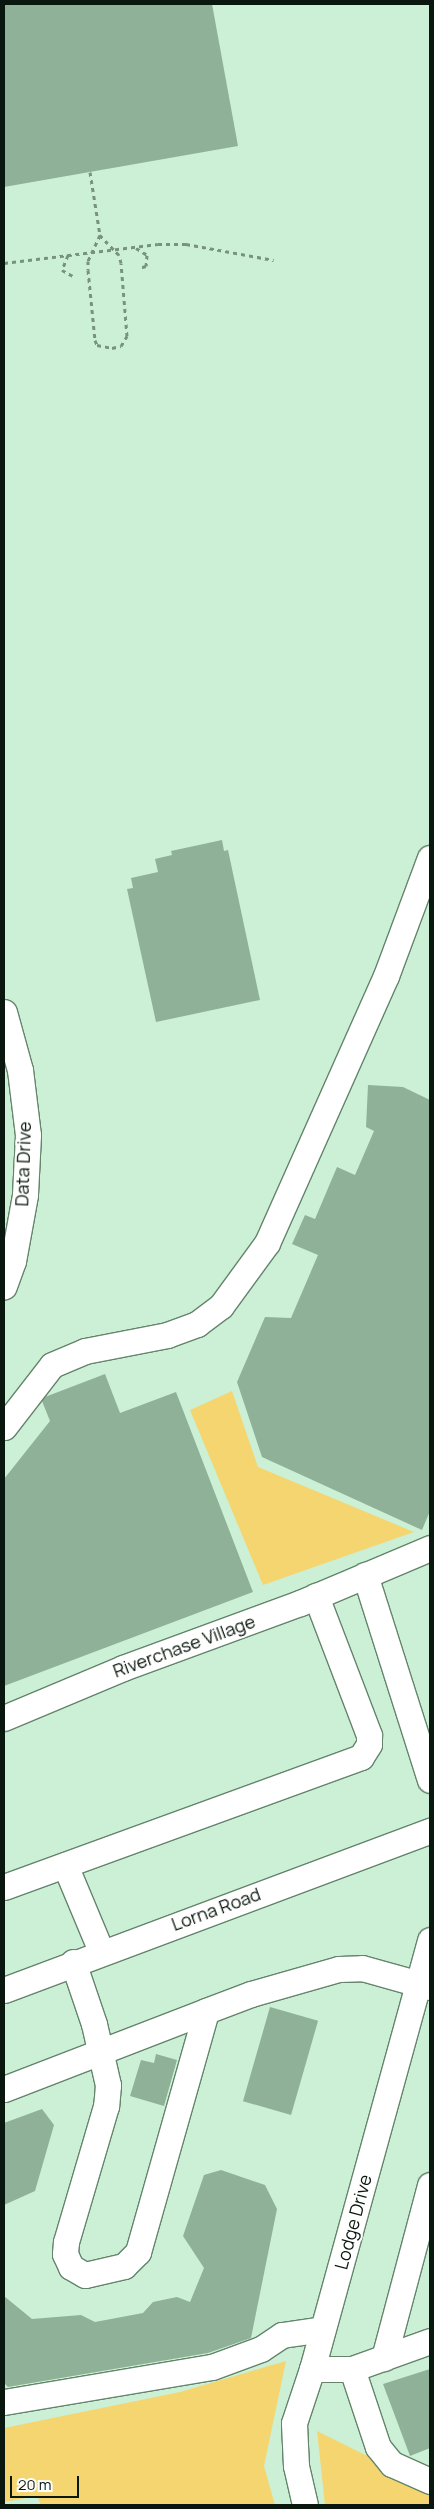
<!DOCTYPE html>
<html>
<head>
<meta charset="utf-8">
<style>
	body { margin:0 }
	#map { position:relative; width:434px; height:2509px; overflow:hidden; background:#ccf0d5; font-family:Manrope,sans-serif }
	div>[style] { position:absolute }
	.green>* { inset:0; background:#f4d570 }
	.building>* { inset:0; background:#8fb197; transform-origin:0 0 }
	.path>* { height:3px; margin-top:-1.5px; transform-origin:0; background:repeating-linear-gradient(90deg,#78927f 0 4px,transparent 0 8px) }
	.roads { filter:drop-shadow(1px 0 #64846c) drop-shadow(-1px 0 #64846c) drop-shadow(0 1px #64846c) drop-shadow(0 -1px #64846c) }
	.minor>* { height:25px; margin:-12.5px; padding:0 12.5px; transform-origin:12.5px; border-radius:12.5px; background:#fff }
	span { translate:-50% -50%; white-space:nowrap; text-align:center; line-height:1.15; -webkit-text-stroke:4px #fff; paint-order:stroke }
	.street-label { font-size:18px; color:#0a170e }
	.frame { position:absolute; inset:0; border:5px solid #0a170e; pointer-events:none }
	.scale { position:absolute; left:10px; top:2476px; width:69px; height:22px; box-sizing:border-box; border:2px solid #0a170e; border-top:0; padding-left:6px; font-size:15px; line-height:18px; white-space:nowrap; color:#0a170e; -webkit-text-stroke:4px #fff; paint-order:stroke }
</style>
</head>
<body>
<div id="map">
	<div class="green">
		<div style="clip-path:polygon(232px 1391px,258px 1467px,414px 1532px,263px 1585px,190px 1410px)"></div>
		<div style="clip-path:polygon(286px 2361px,264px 2466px,275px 2505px,41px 2505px,37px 2496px,4px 2502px,4px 2428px,180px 2392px)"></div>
		<div style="clip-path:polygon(317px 2431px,430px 2487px,430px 2505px,325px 2505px)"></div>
	</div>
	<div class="building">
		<div style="clip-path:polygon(4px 4px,212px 4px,238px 146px,4px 187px)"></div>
		<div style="clip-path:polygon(222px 840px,224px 851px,228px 850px,260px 1000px,156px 1022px,127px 889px,133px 888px,131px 878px,158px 872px,155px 859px,172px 855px,171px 851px)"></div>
		<div style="clip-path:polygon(368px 1085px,403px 1087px,430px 1100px,430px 1511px,422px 1530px,262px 1457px,237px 1382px,265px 1317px,291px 1318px,318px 1255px,292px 1244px,305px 1215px,315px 1219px,337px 1167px,355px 1175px,374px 1131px,366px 1127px)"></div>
		<div style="clip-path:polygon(105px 1374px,120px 1413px,176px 1392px,253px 1592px,4px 1686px,4px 1479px,50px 1421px,42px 1401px,45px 1397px)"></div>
		<div style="left:270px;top:2007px;width:50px;height:98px;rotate:16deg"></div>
		<div style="clip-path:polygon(156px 2054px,177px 2060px,164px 2106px,130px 2096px,141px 2060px,154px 2063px)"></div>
		<div style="clip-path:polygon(42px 2109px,54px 2125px,35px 2191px,4px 2205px,4px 2123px)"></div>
		<div style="clip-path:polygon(221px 2170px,265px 2185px,277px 2209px,251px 2338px,208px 2353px,8px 2387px,4px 2383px,4px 2296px,32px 2319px,81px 2315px,95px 2322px,143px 2313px,153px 2302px,177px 2297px,190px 2302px,204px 2268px,183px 2236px,204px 2175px)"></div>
		<div style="clip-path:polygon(430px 2369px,430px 2448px,410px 2456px,383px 2384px)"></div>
	</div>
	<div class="path">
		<div style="left:90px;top:172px;width:64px;rotate:81deg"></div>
		<div style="left:100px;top:235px;width:29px;rotate:115deg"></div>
		<div style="left:88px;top:261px;width:9px;rotate:90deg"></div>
		<div style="left:88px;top:270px;width:70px;rotate:84.3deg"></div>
		<div style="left:95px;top:340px;width:5px;rotate:68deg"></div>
		<div style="left:97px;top:345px;width:15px;rotate:11deg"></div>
		<div style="left:112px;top:348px;width:9px;rotate:-13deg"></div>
		<div style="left:121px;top:346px;width:12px;rotate:-59deg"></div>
		<div style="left:127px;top:336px;width:73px;rotate:-94.7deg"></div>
		<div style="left:121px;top:263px;width:8px;rotate:-104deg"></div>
		<div style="left:119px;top:255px;width:28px;rotate:-134deg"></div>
		<div style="left:136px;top:248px;width:13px;rotate:32deg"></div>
		<div style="left:147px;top:255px;width:11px;rotate:95deg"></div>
		<div style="left:146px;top:266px;width:7px;rotate:164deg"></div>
		<div style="left:68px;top:255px;width:16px;rotate:112deg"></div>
		<div style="left:62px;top:270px;width:13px;rotate:29deg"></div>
		<div style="left:4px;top:263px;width:155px;rotate:-7deg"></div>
		<div style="left:158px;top:244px;width:28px"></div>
		<div style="left:186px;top:244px;width:89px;rotate:10.3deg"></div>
	</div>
	<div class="roads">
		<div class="minor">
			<div style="left:4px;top:1012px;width:60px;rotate:74.6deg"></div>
			<div style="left:20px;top:1070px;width:65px;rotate:83deg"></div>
			<div style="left:28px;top:1135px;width:60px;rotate:92.9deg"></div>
			<div style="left:25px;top:1195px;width:67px;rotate:100.3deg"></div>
			<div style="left:13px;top:1261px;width:27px;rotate:110deg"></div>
			<div style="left:4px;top:1427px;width:78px;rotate:-52.3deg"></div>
			<div style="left:52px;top:1365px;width:36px;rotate:-23deg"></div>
			<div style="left:85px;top:1351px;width:84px;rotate:-11deg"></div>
			<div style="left:167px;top:1335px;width:32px;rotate:-20deg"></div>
			<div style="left:197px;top:1324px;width:30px;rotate:-37deg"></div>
			<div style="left:221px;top:1306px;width:78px;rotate:-53.9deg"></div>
			<div style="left:267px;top:1243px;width:292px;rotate:-66deg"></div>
			<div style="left:386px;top:976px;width:126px;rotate:-69.6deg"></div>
			<div style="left:365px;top:1575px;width:215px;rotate:72.4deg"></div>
			<div style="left:4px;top:1718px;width:129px;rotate:-22.8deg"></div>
			<div style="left:123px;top:1668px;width:189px;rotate:-20.2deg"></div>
			<div style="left:300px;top:1603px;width:141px;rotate:-22.9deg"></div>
			<div style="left:65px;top:1865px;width:93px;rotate:67.3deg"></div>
			<div style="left:4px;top:1887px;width:380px;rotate:-20deg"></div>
			<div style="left:361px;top:1757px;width:15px;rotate:-58deg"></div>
			<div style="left:369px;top:1744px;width:9px;rotate:-90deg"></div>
			<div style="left:369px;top:1735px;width:149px;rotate:-110.9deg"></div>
			<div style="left:73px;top:1962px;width:65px;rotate:71.3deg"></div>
			<div style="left:94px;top:2024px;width:63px;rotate:77.1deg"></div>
			<div style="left:108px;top:2085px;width:21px;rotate:95deg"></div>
			<div style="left:106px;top:2106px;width:142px;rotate:106.4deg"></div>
			<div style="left:66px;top:2242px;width:12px;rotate:95deg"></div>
			<div style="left:65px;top:2254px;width:14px;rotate:65deg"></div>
			<div style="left:71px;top:2267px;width:16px;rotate:30deg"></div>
			<div style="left:85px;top:2275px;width:40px;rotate:-13deg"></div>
			<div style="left:124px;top:2266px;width:20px;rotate:-45deg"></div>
			<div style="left:138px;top:2252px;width:250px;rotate:-74.2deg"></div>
			<div style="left:206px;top:2011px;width:48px;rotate:-20.7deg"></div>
			<div style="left:251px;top:1994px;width:91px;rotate:-15.9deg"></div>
			<div style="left:339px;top:1969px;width:23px;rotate:-2deg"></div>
			<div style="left:362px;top:1968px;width:71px;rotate:15.6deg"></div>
			<div style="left:4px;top:1990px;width:455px;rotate:-20.5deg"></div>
			<div style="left:4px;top:2089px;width:217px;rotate:-21.1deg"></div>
			<div style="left:384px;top:2358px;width:179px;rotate:-75.1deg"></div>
			<div style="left:312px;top:2369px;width:40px"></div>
			<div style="left:352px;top:2369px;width:83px;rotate:-19.7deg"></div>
			<div style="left:352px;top:2369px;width:82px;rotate:71.6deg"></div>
			<div style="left:378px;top:2447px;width:22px;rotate:51deg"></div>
			<div style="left:392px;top:2464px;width:42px;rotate:24.1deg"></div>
			<div style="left:4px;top:2402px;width:211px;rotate:-9.6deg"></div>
			<div style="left:212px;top:2367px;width:52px;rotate:-20.2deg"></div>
			<div style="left:261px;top:2349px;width:25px;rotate:-34deg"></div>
			<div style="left:282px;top:2335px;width:41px;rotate:-8.3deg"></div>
			<div style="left:305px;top:2505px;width:40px;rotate:-103deg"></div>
			<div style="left:296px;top:2466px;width:43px;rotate:-92.7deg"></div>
			<div style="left:294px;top:2423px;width:57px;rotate:-71.6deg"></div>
			<div style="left:312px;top:2369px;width:445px;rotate:-74.6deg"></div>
		</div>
	</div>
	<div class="street-label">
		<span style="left:23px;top:1164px;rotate:-88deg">Data Drive</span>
		<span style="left:184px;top:1646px;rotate:-20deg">Riverchase Village</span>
		<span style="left:216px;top:1909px;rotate:-20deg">Lorna Road</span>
		<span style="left:353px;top:2222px;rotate:-75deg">Lodge Drive</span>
	</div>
	<div class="frame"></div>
	<div class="scale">20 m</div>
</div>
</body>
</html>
